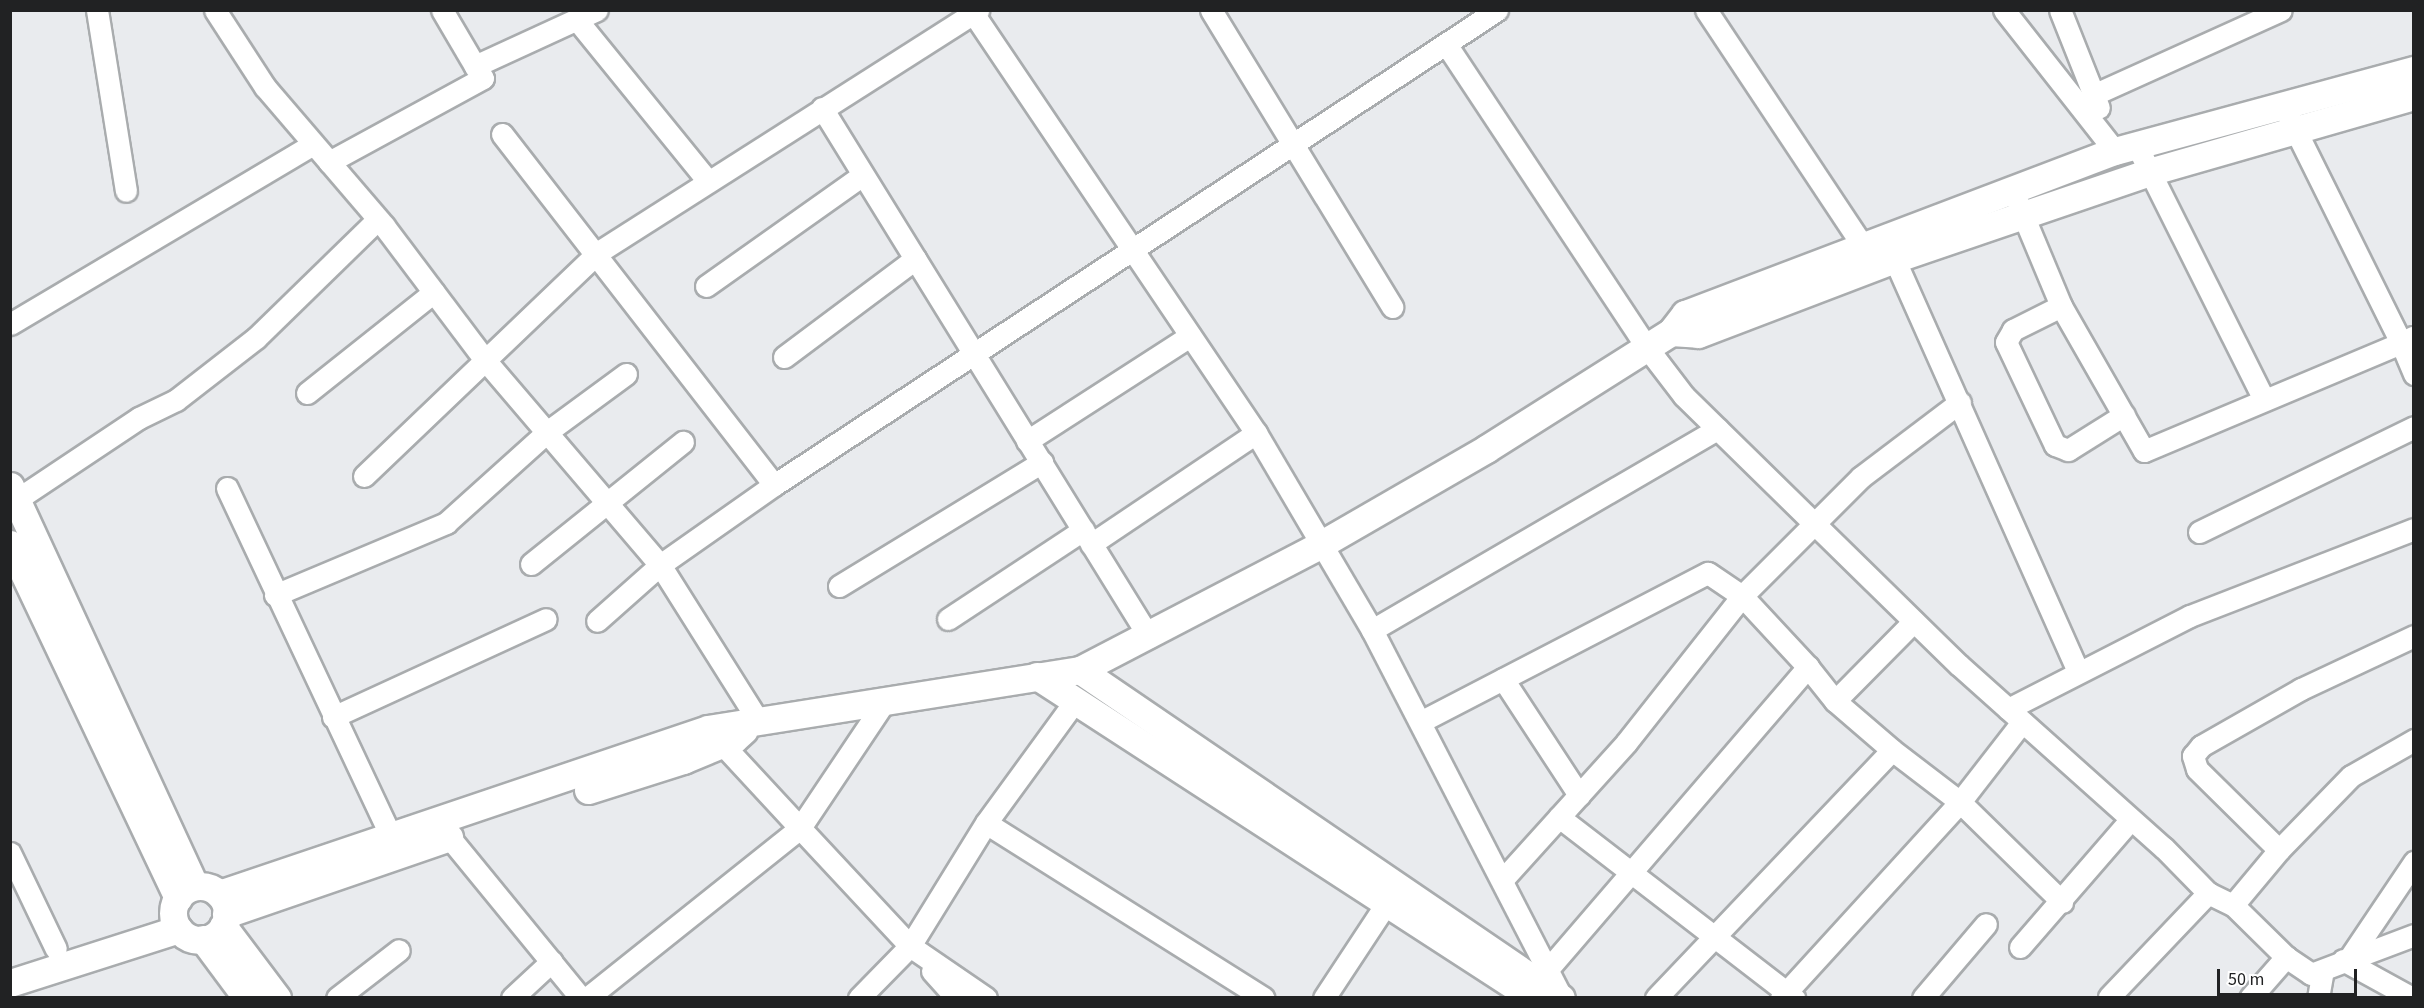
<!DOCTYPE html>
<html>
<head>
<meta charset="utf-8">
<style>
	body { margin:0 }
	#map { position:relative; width:2424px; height:1008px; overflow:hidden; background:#e9ebee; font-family:"Source Sans 3",sans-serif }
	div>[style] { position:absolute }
	.roads { filter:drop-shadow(2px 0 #a9acae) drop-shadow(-2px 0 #a9acae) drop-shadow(0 2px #a9acae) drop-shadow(0 -2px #a9acae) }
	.minor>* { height:21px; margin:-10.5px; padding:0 10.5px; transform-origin:10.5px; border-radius:10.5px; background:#fff }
	.tertiary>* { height:27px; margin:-13.5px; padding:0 13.5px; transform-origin:13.5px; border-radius:13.5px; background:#fff }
	.tertiary>.ring { margin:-13.5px; padding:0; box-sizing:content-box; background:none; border:27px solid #fff; border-radius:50% }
	span { translate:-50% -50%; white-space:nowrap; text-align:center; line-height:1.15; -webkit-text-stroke:4.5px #fff; paint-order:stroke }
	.frame { position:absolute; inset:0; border:12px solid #212223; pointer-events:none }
	.scale { position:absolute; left:2217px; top:969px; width:140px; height:27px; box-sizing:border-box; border:3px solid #212223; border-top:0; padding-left:8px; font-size:18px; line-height:21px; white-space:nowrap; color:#212223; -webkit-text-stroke:4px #fff; paint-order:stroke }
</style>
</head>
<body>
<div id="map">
	<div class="roads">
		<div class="minor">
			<div style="left:97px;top:10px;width:183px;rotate:80.9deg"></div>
			<div style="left:215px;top:10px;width:92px;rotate:57deg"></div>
			<div style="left:265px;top:87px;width:183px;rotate:49.4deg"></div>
			<div style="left:384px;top:226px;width:168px;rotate:53deg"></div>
			<div style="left:485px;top:360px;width:270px;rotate:49.5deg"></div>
			<div style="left:660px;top:565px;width:84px;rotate:138.4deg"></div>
			<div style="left:442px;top:10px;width:65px;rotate:59.5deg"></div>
			<div style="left:971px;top:10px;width:510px;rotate:56.03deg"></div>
			<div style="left:1256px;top:433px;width:229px;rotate:59.5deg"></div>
			<div style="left:1372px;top:630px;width:414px;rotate:62.7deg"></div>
			<div style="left:1211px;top:10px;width:348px;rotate:58.6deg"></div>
			<div style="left:1706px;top:10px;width:287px;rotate:56.4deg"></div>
			<div style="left:2004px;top:10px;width:179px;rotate:51.8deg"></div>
			<div style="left:2060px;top:10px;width:105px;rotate:68.3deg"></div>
			<div style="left:577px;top:20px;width:206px;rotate:50.9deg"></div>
			<div style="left:1446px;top:44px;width:361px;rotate:56.5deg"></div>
			<div style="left:1645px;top:345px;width:64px;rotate:52.6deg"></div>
			<div style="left:1684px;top:396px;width:385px;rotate:44.4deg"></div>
			<div style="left:1959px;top:665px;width:275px;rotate:41.8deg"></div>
			<div style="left:2164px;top:848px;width:63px;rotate:45.6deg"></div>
			<div style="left:2208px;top:893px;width:28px;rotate:26deg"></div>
			<div style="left:2093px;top:95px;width:206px;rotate:-24.3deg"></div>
			<div style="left:822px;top:108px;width:622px;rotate:58.28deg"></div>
			<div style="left:2289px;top:117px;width:252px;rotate:63.6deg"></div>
			<div style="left:2401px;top:343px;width:13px;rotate:-27deg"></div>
			<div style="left:502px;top:134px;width:444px;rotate:52.2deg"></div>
			<div style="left:2137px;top:146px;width:282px;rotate:63.4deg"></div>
			<div style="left:329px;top:162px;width:175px;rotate:-28.6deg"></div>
			<div style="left:483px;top:78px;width:14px;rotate:-124deg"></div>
			<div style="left:475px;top:66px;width:134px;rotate:-24.7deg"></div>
			<div style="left:2018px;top:203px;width:112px;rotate:67.3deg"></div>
			<div style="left:2061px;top:306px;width:167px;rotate:60.2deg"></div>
			<div style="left:2144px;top:451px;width:279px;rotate:-22.8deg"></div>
			<div style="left:2401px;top:343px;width:34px;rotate:67deg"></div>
			<div style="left:1889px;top:247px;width:465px;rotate:66deg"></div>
			<div style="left:706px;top:286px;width:192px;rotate:-35.3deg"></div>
			<div style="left:2061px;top:306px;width:54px;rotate:153.4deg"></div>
			<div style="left:2013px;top:330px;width:14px;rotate:120deg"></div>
			<div style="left:2006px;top:342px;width:114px;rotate:64.6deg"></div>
			<div style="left:2055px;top:445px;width:14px;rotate:21deg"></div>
			<div style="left:2068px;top:450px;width:66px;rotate:-32deg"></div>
			<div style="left:10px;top:324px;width:352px;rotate:-30.7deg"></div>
			<div style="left:784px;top:357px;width:164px;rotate:-36.8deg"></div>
			<div style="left:307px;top:393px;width:162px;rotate:-38.5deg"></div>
			<div style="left:1027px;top:441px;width:194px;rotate:-32.8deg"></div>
			<div style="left:364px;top:476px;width:323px;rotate:-43.7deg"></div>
			<div style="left:597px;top:253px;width:452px;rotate:-32.5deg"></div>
			<div style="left:227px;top:488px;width:386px;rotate:64.8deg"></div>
			<div style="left:10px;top:504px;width:155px;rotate:-33.7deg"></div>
			<div style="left:139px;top:418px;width:41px;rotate:-25.9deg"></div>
			<div style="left:176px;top:400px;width:101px;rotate:-37.8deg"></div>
			<div style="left:256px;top:338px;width:170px;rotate:-44.3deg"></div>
			<div style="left:2199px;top:532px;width:239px;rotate:-26deg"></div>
			<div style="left:1091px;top:544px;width:199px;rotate:-33.9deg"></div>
			<div style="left:531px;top:564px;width:195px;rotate:-38.8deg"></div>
			<div style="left:839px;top:586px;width:238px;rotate:-31.4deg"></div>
			<div style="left:275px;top:595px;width:186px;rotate:-22.8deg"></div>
			<div style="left:446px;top:523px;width:136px;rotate:-42deg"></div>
			<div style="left:547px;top:432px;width:98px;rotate:-36.3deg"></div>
			<div style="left:948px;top:619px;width:162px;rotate:-33.4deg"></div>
			<div style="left:1372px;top:630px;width:400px;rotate:-30.2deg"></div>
			<div style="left:1503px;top:679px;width:139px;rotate:56.8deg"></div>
			<div style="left:885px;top:701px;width:153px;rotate:123.8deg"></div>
			<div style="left:800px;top:828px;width:161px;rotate:47deg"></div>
			<div style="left:910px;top:946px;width:145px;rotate:-58.3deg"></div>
			<div style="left:986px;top:823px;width:151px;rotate:-53.9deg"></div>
			<div style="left:1835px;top:701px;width:112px;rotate:-45.4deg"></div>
			<div style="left:2008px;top:709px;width:204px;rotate:-27.1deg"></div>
			<div style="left:2190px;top:616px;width:240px;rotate:-21.2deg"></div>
			<div style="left:333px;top:717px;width:234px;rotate:-24.7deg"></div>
			<div style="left:759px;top:722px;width:186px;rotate:-122.2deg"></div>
			<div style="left:660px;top:565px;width:139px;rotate:-35.1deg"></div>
			<div style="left:774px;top:485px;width:865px;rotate:-33.3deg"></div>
			<div style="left:1420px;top:722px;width:324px;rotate:-27.4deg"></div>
			<div style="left:1708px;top:573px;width:41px;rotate:34.1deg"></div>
			<div style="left:1742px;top:596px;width:187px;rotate:128.3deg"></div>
			<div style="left:1626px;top:743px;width:185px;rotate:132.1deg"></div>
			<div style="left:1892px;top:750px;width:86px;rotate:37.4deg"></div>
			<div style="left:1960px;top:802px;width:143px;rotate:44.4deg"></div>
			<div style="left:1559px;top:817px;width:297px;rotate:37.6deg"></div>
			<div style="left:986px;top:823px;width:328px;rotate:32.2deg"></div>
			<div style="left:449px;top:837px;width:208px;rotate:50.7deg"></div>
			<div style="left:2279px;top:850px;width:103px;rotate:-45.8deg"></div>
			<div style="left:2351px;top:776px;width:73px;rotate:-29.7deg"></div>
			<div style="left:10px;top:853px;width:106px;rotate:64.4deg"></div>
			<div style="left:2020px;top:947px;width:169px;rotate:-49.1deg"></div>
			<div style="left:2286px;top:957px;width:74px;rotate:-135.5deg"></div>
			<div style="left:2233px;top:905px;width:72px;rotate:-50.1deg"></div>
			<div style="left:2279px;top:850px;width:115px;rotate:-135.4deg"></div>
			<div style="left:2197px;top:769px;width:14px;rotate:-107deg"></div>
			<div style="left:2193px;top:756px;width:13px;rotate:-51deg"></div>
			<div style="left:2201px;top:746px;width:115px;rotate:-29.7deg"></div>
			<div style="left:2301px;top:689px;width:125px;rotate:-25.1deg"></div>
			<div style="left:2350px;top:957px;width:115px;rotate:-56deg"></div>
			<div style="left:2343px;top:960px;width:79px;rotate:28.8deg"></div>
			<div style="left:1548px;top:969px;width:399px;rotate:-49.3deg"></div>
			<div style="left:1808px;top:667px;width:97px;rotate:-132.9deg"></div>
			<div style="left:1742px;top:596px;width:168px;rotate:-45deg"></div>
			<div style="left:1861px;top:477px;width:124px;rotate:-37.1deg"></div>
			<div style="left:932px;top:971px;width:36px;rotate:48deg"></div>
			<div style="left:2109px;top:997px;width:144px;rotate:-46.4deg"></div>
			<div style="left:337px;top:998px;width:78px;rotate:-37.7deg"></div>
			<div style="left:512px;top:998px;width:54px;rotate:-42.8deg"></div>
			<div style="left:587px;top:998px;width:273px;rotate:-38.6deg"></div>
			<div style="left:800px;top:828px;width:128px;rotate:-132.8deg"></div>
			<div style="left:859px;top:998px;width:73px;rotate:-45.6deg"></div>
			<div style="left:910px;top:946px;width:92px;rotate:34.4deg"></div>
			<div style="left:1324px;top:998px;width:127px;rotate:-56.6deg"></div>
			<div style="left:1656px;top:998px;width:342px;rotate:-46.4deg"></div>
			<div style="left:1892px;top:750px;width:75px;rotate:-139.3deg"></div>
			<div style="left:1835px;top:701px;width:43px;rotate:-128.5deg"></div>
			<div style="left:1781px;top:998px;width:265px;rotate:-47.6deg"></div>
			<div style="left:1960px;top:802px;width:101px;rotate:-52.2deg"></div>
			<div style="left:1923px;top:998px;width:97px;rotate:-49.6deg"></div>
			<div style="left:2250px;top:998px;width:55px;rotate:-48.7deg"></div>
			<div style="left:2286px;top:957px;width:30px;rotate:34deg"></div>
			<div style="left:2311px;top:974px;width:110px;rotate:-20.7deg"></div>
			<div style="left:2318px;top:998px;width:27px;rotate:-80deg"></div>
		</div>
		<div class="tertiary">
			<div style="left:1671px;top:332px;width:27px;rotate:4deg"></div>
			<div style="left:1698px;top:334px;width:210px;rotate:-20.9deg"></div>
			<div style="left:1894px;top:259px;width:269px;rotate:-18.8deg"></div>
			<div style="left:2149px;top:172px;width:276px;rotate:-16deg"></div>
			<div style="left:10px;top:486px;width:441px;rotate:65.2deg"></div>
			<div style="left:10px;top:544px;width:392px;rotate:64.6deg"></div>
			<div style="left:1080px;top:670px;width:582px;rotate:34.29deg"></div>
			<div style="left:1037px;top:676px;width:591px;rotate:32.99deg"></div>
			<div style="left:588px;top:790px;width:100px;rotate:-17.5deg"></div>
			<div style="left:683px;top:760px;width:55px;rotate:-22.4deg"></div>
			<div style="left:734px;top:739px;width:13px;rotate:-42deg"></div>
			<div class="ring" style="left:173px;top:886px;width:27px;height:27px"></div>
			<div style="left:219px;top:894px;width:516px;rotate:-18.65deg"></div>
			<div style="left:708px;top:729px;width:377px;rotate:-9deg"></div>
			<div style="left:1080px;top:670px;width:271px;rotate:-27.5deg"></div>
			<div style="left:1320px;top:545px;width:192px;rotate:-30deg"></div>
			<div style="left:1486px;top:449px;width:219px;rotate:-32.3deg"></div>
			<div style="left:1671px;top:332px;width:23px;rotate:-52deg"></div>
			<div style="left:1685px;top:314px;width:460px;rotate:-20.8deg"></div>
			<div style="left:2115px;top:151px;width:310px;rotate:-15.2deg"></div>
			<div style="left:226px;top:914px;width:236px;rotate:-19deg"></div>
			<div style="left:223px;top:926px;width:90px;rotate:53.1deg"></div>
			<div style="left:203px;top:939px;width:74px;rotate:53.3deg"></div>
			<div style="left:10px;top:983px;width:177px;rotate:-17.7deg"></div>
		</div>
	</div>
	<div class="frame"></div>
	<div class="scale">50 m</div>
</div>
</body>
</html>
